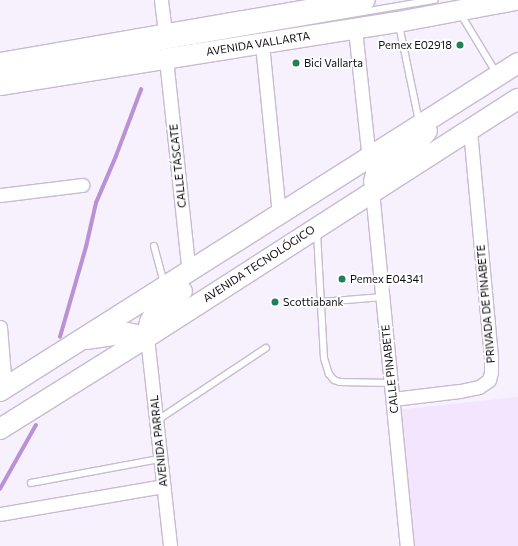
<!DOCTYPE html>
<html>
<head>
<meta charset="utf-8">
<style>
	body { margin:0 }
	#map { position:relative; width:518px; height:546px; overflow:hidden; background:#f7f0fd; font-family:Commissioner,sans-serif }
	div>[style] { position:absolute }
	.built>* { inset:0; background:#f3e5fd }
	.stream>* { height:3.5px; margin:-1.75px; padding:0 1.75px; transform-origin:1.75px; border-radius:1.75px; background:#b991d4 }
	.roads { filter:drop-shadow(1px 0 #c8bbd1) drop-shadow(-1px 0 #c8bbd1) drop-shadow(0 1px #c8bbd1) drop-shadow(0 -1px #c8bbd1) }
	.service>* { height:6px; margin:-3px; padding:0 3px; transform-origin:3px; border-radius:3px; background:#fff }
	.minor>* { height:13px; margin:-6.5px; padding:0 6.5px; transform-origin:6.5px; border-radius:6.5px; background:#fff }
	.primary>* { height:20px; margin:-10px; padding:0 10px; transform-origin:10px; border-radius:10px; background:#fff }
	.dots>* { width:11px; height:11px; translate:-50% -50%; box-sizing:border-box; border:2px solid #fff; border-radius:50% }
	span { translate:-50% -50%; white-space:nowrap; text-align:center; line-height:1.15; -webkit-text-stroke:3.5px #fff; paint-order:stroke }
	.street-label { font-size:11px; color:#110d14 }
	.poi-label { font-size:11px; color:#110d14 }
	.right { translate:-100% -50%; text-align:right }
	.left { translate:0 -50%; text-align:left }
</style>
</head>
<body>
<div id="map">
	<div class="built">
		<div style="clip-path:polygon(518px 397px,518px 546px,411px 546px,397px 410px)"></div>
	</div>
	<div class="stream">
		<div style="left:60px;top:337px;width:94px;rotate:-73.9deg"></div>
		<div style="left:86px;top:247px;width:45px;rotate:-77.2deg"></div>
		<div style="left:96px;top:203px;width:51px;rotate:-66.9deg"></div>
		<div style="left:116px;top:156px;width:71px;rotate:-69.3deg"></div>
		<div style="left:0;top:489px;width:73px;rotate:-60.6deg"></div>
	</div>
	<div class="roads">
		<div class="service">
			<div style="left:460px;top:13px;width:71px;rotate:58.8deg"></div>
			<div style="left:399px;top:25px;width:99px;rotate:78.3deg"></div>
			<div style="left:0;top:74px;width:441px;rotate:-9.7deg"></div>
			<div style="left:317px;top:233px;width:125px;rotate:86.8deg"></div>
			<div style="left:324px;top:358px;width:17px;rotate:73deg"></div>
			<div style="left:329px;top:374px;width:8px;rotate:50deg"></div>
			<div style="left:334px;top:380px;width:6px;rotate:18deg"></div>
			<div style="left:340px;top:382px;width:51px;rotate:1.1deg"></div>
			<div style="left:154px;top:246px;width:38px;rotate:75deg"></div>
			<div style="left:321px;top:302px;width:62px;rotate:-4.6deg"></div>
			<div style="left:156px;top:421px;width:132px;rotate:-33.6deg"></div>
			<div style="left:31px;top:483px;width:130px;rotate:-10.6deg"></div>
		</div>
		<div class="minor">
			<div style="left:161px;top:0;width:34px;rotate:83deg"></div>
			<div style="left:355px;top:29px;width:131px;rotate:83.9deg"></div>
			<div style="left:262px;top:44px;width:172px;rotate:84.3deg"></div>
			<div style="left:166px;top:59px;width:215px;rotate:83.9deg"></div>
			<div style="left:372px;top:191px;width:357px;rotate:84.4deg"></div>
			<div style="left:0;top:195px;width:83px;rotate:-7deg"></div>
			<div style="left:0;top:327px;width:61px;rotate:85.3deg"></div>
			<div style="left:147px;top:337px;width:210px;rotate:83.7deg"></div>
			<div style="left:393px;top:399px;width:67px;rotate:-6.8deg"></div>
			<div style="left:460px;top:391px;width:19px;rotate:-12deg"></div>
			<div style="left:479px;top:387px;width:12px;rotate:-35deg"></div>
			<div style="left:489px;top:380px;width:8px;rotate:-76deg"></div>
			<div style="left:491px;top:372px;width:15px;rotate:-90deg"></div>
			<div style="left:491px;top:357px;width:229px;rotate:-95.3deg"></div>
			<div style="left:0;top:514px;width:166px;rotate:-9.7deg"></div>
		</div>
		<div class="primary">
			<div style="left:0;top:63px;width:370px;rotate:-9.8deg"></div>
			<div style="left:0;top:85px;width:403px;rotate:-9deg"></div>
			<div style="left:398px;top:22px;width:120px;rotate:-10.6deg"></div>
			<div style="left:374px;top:182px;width:8px;rotate:-76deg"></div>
			<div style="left:376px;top:174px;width:50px;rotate:-36.9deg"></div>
			<div style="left:416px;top:144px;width:17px;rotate:-50deg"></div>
			<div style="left:86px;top:339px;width:41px;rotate:-8.3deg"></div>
			<div style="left:127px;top:333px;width:20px;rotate:11deg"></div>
			<div style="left:147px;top:337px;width:15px;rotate:-79deg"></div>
			<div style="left:150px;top:322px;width:13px;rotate:-63deg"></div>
			<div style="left:156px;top:310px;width:32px;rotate:-36deg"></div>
			<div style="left:0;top:391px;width:613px;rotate:-32.34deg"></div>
			<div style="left:0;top:429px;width:173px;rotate:-32deg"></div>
			<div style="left:147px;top:337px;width:441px;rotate:-32.7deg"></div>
		</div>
	</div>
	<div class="dots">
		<div style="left:460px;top:45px;background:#208159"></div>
		<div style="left:296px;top:63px;background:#208159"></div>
		<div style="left:342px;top:279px;background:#208159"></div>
		<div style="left:275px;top:302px;background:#208159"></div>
	</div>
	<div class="street-label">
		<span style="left:258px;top:44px;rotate:-9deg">AVENIDA VALLARTA</span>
		<span style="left:178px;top:166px;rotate:-96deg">CALLE TÁSCATE</span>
		<span style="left:259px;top:264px;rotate:-33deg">AVENIDA TECNOLÓGICO</span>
		<span style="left:486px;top:304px;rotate:-95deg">PRIVADA DE PINABETE</span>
		<span style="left:390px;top:369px;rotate:-96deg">CALLE PINABETE</span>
		<span style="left:159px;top:441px;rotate:-96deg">AVENIDA PARRAL</span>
	</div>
	<div class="poi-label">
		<span class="right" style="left:452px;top:45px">Pemex E02918</span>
		<span class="left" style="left:304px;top:63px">Bici Vallarta</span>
		<span class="left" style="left:350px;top:279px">Pemex E04341</span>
		<span class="left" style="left:283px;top:302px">Scottiabank</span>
	</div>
</div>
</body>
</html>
